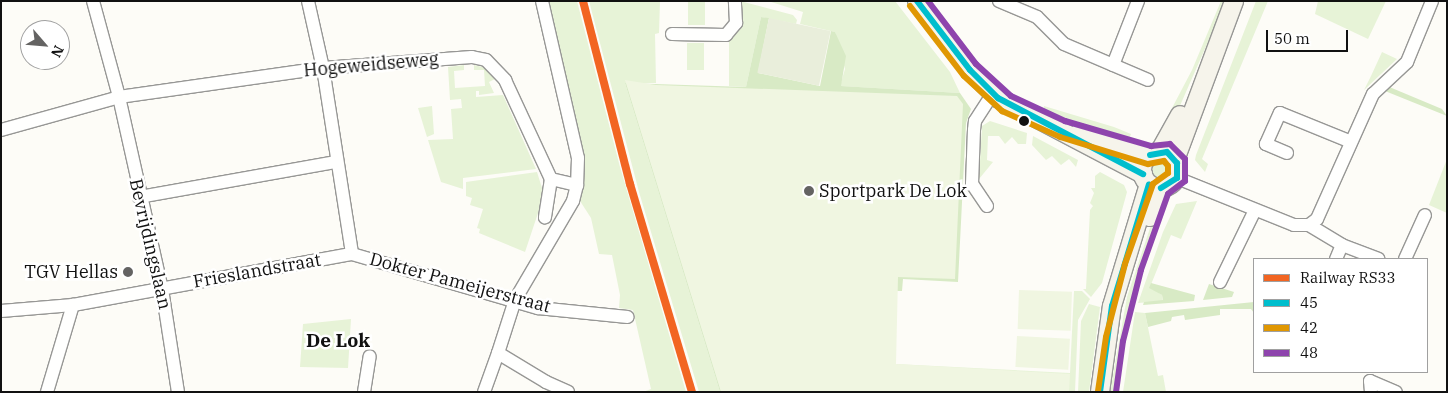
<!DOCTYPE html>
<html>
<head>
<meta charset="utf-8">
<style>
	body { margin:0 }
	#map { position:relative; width:1448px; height:393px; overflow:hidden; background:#fdfcf7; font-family:"IBM Plex Serif",serif }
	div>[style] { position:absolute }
	.green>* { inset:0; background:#e7f3d7; transform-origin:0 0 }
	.round { border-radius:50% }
	.forest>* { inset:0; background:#d8eac5 }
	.cemetery>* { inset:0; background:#e9eedb; transform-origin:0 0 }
	.pitch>* { inset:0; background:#f0f6e1; transform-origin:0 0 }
	.roads { filter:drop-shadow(1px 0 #979795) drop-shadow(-1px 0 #979795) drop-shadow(0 1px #979795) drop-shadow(0 -1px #979795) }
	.street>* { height:12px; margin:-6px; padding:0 6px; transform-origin:6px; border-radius:6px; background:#fffffe }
	.secondary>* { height:18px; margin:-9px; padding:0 9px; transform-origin:9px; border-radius:9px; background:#f6f4eb }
	.secondary>.ring { margin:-9px; padding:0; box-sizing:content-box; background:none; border:18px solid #f6f4eb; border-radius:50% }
	.bus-1>* { height:6px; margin:-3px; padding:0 3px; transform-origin:3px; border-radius:3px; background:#00becd }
	.bus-2>* { height:6px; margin:-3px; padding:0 3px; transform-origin:3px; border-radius:3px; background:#e09702 }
	.bus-3>* { height:6px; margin:-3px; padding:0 3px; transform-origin:3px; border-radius:3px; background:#8e44ad }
	.rail-1>* { height:8px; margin:-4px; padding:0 4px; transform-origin:4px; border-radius:4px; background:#f26522 }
	.dots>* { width:14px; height:14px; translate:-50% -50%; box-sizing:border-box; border:2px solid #fff; border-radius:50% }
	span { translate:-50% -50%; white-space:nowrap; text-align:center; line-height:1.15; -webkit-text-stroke:5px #fff; paint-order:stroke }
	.street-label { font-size:18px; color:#111 }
	.poi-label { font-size:18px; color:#111 }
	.left { translate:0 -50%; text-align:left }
	.right { translate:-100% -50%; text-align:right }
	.neighbourhood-label { font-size:19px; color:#111; font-weight:700 }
	.frame { position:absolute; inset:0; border:2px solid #111; pointer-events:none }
	.legend { position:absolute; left:1253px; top:258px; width:175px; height:115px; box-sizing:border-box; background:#fff; border:1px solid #a0a0a0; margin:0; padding:6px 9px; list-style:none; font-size:15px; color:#111 }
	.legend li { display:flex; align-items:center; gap:10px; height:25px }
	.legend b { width:25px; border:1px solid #a0a0a0 }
	.north { position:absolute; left:20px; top:20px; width:50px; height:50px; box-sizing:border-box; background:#fff; border:1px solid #a0a0a0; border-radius:50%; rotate:117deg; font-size:14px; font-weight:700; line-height:20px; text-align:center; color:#111 }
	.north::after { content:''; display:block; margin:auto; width:18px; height:22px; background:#646362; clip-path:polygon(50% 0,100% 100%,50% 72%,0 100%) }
	.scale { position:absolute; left:1266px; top:30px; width:82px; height:22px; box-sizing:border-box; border:2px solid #111; border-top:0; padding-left:6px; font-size:15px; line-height:18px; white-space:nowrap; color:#111; -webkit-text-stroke:4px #fff; paint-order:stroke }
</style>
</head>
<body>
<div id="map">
	<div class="green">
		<div style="clip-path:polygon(546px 1px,577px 1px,620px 167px,686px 392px,643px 392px,651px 389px,633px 310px,619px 308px,620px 295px,612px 255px,599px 254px,591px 218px,580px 201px)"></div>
		<div style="clip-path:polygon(589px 1px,660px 1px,659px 33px,655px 34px,656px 83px,625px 83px,720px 392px,699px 392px,639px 192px)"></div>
		<div style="left:688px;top:1px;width:17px;height:24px"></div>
		<div style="clip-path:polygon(740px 1px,793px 15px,797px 20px,796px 24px,761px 17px,746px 87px,729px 86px,729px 38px)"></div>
		<div style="clip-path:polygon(768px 1px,895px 1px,950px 72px,960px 93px,840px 86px,845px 69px,835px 32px,800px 24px,803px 12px)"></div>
		<div style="clip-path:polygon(1221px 1px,1224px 1px,1211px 35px,1168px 133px,1161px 129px,1192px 70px)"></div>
		<div style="clip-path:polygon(1256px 1px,1268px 1px,1202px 159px,1208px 164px,1205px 172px,1195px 160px,1196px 155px)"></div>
		<div style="clip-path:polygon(1318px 1px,1386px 1px,1368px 39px,1315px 14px)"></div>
		<div style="left:687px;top:43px;width:17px;height:27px"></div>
		<div style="clip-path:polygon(1382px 52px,1397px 59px,1364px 90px,1371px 76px)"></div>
		<div style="clip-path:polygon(464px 65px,464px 70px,454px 71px,455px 88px,485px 86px,484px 70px,474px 70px,474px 65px,486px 68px,495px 79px,489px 82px,494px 93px,479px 95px,479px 91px,476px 91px,476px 97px,503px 95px,536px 169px,463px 178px,463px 189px,441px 182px,428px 140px,453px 139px,451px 109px,462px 108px,461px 99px,450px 100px,448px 67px)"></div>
		<div style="clip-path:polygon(432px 106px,434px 134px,427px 137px,418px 108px)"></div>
		<div style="clip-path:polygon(1044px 106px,1114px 127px,1131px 134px,1127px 144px,1044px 112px)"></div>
		<div style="clip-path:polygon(990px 121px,1027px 133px,1026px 144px,1018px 144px,1012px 137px,1005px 144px,999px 136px,988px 136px,987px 160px,993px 162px,979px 179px,982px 126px)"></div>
		<div style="clip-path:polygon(1033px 136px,1078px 160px,1076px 167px,1069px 159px,1061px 165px,1052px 156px,1046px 160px,1032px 145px)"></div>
		<div style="clip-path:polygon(1447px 159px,1447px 213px,1429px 205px)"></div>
		<div class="round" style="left:1150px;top:160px;width:20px;height:20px"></div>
		<div style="clip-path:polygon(537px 172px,542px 188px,541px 204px,525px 252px,479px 233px,480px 229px,477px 228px,483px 209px,470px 205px,472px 198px,466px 196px,466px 182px)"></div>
		<div style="clip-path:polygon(1100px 172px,1124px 185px,1127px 192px,1102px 283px,1091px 297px,1083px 289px,1086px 289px,1090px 210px,1093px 206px,1090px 203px,1094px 193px,1091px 188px,1095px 188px,1095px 176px)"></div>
		<div style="clip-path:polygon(1197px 201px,1181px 239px,1171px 235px,1150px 287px,1162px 295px,1163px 301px,1138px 303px,1163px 232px,1176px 204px)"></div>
		<div style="clip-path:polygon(1156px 210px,1162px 213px,1134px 290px,1123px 330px,1114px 392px,1110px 392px,1127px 297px)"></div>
		<div style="clip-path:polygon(1074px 291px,1082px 291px,1090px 299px,1078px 320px,1075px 392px,891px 378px,896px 364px,1070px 373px)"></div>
		<div style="clip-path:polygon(1089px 304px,1100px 307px,1089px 392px,1078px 392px,1081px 321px)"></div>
		<div style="clip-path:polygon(1135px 312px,1145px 313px,1158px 376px,1163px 375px,1166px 392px,1123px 392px)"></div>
		<div style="clip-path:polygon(351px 319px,348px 368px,300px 367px,303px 324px)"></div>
	</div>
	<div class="forest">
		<div style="clip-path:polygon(761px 17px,769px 18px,758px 73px,820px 86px,831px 31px,835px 32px,846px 56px,841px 86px,960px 93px,971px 109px,966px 123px,958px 282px,903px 279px,902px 291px,892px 291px,726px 392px,720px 392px,625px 83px,746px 87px)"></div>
		<div style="clip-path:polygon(1387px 86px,1442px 109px,1447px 116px,1385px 91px)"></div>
		<div style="clip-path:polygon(1151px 283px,1195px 295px,1194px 301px,1143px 305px,1144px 302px,1163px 300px,1162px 295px,1149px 288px)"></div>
		<div style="clip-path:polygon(1209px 284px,1234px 292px,1232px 297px,1203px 300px)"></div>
		<div style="clip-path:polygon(1254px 302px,1254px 313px,1251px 309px,1220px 309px,1220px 315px,1185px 320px,1184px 315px,1172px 317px,1171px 321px,1148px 327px,1145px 313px)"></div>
	</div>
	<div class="cemetery">
		<div style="left:769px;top:18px;width:63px;height:56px;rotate:12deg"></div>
	</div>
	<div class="pitch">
		<div style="clip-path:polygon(625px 80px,656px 85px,957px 96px,963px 104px,955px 279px,898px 277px,896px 364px,1070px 374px,1069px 392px,721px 392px)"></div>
		<div style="left:1019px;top:290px;width:53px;height:39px;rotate:2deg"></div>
		<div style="left:1017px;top:336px;width:53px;height:31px;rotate:3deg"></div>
	</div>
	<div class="roads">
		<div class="street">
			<div style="left:93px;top:1px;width:99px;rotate:74.8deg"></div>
			<div style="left:119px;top:97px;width:197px;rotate:77.4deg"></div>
			<div style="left:162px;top:289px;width:104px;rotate:81.2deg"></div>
			<div style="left:308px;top:1px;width:69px;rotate:77.4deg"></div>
			<div style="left:323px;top:68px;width:188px;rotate:81.1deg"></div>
			<div style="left:542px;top:1px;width:161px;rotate:77.1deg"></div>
			<div style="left:578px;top:158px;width:27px;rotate:92deg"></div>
			<div style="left:577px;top:185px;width:16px;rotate:104deg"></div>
			<div style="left:573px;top:201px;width:115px;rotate:120.4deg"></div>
			<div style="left:515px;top:300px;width:56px;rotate:107.8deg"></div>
			<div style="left:498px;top:353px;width:56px;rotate:31.1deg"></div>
			<div style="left:546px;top:382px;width:24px;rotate:24deg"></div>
			<div style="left:999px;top:1px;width:41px;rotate:22.8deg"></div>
			<div style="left:1037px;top:17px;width:38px;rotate:45deg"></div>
			<div style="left:1064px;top:44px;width:91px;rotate:23.2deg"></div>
			<div style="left:672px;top:34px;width:54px;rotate:1.1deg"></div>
			<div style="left:726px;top:35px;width:16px;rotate:-50deg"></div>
			<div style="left:736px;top:23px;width:22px;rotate:-93deg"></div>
			<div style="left:1113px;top:65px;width:69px;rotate:-68.7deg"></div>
			<div style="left:1px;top:130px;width:123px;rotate:-15.6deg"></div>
			<div style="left:119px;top:97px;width:206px;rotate:-8.1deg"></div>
			<div style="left:323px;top:68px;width:149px;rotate:-4.2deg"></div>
			<div style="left:472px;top:57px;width:14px;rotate:12deg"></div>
			<div style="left:486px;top:60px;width:28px;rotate:46deg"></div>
			<div style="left:505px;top:80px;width:109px;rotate:65.1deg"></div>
			<div style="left:551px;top:179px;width:39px;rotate:99deg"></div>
			<div style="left:1287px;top:153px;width:23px;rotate:-157deg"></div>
			<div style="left:1266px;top:144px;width:34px;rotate:-66deg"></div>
			<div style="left:1280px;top:113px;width:74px;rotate:22.1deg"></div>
			<div style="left:1177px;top:178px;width:126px;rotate:21.9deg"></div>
			<div style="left:1294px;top:225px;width:15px"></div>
			<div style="left:1309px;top:225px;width:10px;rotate:-37deg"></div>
			<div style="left:1317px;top:219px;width:137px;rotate:-65.9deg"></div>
			<div style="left:1373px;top:94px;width:47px;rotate:-43.3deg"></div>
			<div style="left:1407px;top:62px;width:66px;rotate:-67.7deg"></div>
			<div style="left:551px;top:179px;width:27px;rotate:13deg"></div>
			<div style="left:139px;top:197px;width:200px;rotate:-10.1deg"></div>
			<div style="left:987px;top:206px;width:27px;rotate:-124deg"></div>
			<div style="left:972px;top:184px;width:54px;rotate:-87.9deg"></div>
			<div style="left:974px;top:130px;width:9px;rotate:-84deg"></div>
			<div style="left:975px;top:121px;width:33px;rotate:-57deg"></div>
			<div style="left:1309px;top:225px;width:39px;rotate:31deg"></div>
			<div style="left:1342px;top:245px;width:39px;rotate:21deg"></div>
			<div style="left:1336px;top:259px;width:15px;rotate:-67deg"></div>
			<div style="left:1405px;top:259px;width:48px;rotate:-65.6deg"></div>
			<div style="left:1220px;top:282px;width:80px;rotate:-64.1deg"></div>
			<div style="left:1px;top:311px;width:72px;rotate:-4.8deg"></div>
			<div style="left:73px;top:305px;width:284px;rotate:-10.4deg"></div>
			<div style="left:352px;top:254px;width:194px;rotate:16.2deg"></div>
			<div style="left:538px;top:308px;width:90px;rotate:5.7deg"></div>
			<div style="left:47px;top:392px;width:91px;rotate:-73.4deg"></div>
			<div style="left:364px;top:392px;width:36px;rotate:-81deg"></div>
			<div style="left:484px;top:392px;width:41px;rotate:-70.3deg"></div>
			<div style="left:1371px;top:392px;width:11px;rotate:-95deg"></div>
			<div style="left:1370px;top:381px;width:28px;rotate:23deg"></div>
		</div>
		<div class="secondary">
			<div style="left:917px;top:1px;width:87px;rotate:52.5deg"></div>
			<div style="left:970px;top:70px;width:40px;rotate:45deg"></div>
			<div style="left:998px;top:98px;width:164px;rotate:27.7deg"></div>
			<div style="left:1079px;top:133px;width:74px;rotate:17.2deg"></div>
			<div style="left:1160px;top:151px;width:41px;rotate:-60.9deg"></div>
			<div class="ring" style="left:1142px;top:152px;width:18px;height:18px"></div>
			<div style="left:1175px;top:160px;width:170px;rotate:-69.6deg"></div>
			<div style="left:1150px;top:217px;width:31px;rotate:-69deg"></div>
			<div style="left:1100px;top:392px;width:87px;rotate:-82.1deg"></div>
			<div style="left:1112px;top:306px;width:127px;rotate:-73.1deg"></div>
		</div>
	</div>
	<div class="bus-1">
		<div style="left:917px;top:1px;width:87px;rotate:52.5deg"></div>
		<div style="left:970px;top:70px;width:40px;rotate:45deg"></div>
		<div style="left:998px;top:98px;width:164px;rotate:27.7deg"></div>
		<div style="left:1150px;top:155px;width:17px;rotate:-10deg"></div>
		<div style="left:1167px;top:152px;width:15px;rotate:48deg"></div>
		<div style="left:1177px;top:163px;width:15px;rotate:90deg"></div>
		<div style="left:1177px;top:178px;width:19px;rotate:148deg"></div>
		<div style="left:1100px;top:392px;width:87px;rotate:-82.1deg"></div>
		<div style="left:1112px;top:306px;width:127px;rotate:-73.1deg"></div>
	</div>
	<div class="bus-2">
		<div style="left:910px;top:6px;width:88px;rotate:52.4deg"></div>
		<div style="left:964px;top:76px;width:52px;rotate:42.6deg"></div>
		<div style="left:1002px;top:111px;width:64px;rotate:24.1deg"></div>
		<div style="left:1060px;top:137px;width:92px;rotate:17.1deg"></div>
		<div style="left:1148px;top:164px;width:16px;rotate:-11deg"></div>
		<div style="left:1164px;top:161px;width:6px;rotate:51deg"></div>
		<div style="left:1168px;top:166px;width:7px;rotate:90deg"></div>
		<div style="left:1168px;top:173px;width:19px;rotate:144deg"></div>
		<div style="left:1153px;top:184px;width:85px;rotate:109.3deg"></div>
		<div style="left:1125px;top:264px;width:75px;rotate:104.6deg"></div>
		<div style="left:1106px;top:337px;width:55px;rotate:98.4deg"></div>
	</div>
	<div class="bus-3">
		<div style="left:928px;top:1px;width:79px;rotate:52.7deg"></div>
		<div style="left:976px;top:64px;width:47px;rotate:42.4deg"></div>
		<div style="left:1011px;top:96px;width:60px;rotate:24.8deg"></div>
		<div style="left:1065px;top:121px;width:90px;rotate:16.2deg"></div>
		<div style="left:1151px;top:146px;width:19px;rotate:-6deg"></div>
		<div style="left:1170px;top:144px;width:21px;rotate:45deg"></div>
		<div style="left:1185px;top:159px;width:22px;rotate:90deg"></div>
		<div style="left:1185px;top:181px;width:21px;rotate:143deg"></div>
		<div style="left:1168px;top:194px;width:81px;rotate:109.6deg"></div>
		<div style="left:1141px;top:270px;width:73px;rotate:104.2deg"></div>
		<div style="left:1123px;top:341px;width:51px;rotate:97.8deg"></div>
	</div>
	<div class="rail-1">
		<div style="left:583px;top:1px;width:189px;rotate:75.6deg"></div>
		<div style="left:630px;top:184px;width:217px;rotate:73.4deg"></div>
	</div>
	<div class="dots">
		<div style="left:1024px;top:121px;background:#111"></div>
		<div style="left:809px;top:191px;background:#646362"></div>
		<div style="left:128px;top:272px;background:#646362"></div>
	</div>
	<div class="street-label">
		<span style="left:371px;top:65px;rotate:-5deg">Hogeweidseweg</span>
		<span style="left:150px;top:244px;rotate:77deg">Bevrijdingslaan</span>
		<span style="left:257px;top:271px;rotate:-10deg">Frieslandstraat</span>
		<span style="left:460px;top:283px;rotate:15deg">Dokter Pameijerstraat</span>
	</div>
	<div class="poi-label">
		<span class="left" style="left:819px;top:191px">Sportpark De Lok</span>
		<span class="right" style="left:118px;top:272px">TGV Hellas</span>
	</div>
	<div class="neighbourhood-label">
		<span style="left:338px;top:341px">De Lok</span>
	</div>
	<div class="frame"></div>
	<ul class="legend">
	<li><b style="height:6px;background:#f26522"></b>Railway RS33</li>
	<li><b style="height:6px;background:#00becd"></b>45</li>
	<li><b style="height:6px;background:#e09702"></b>42</li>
	<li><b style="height:6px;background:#8e44ad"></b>48</li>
	</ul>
	<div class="north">N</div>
	<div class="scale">50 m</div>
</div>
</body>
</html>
